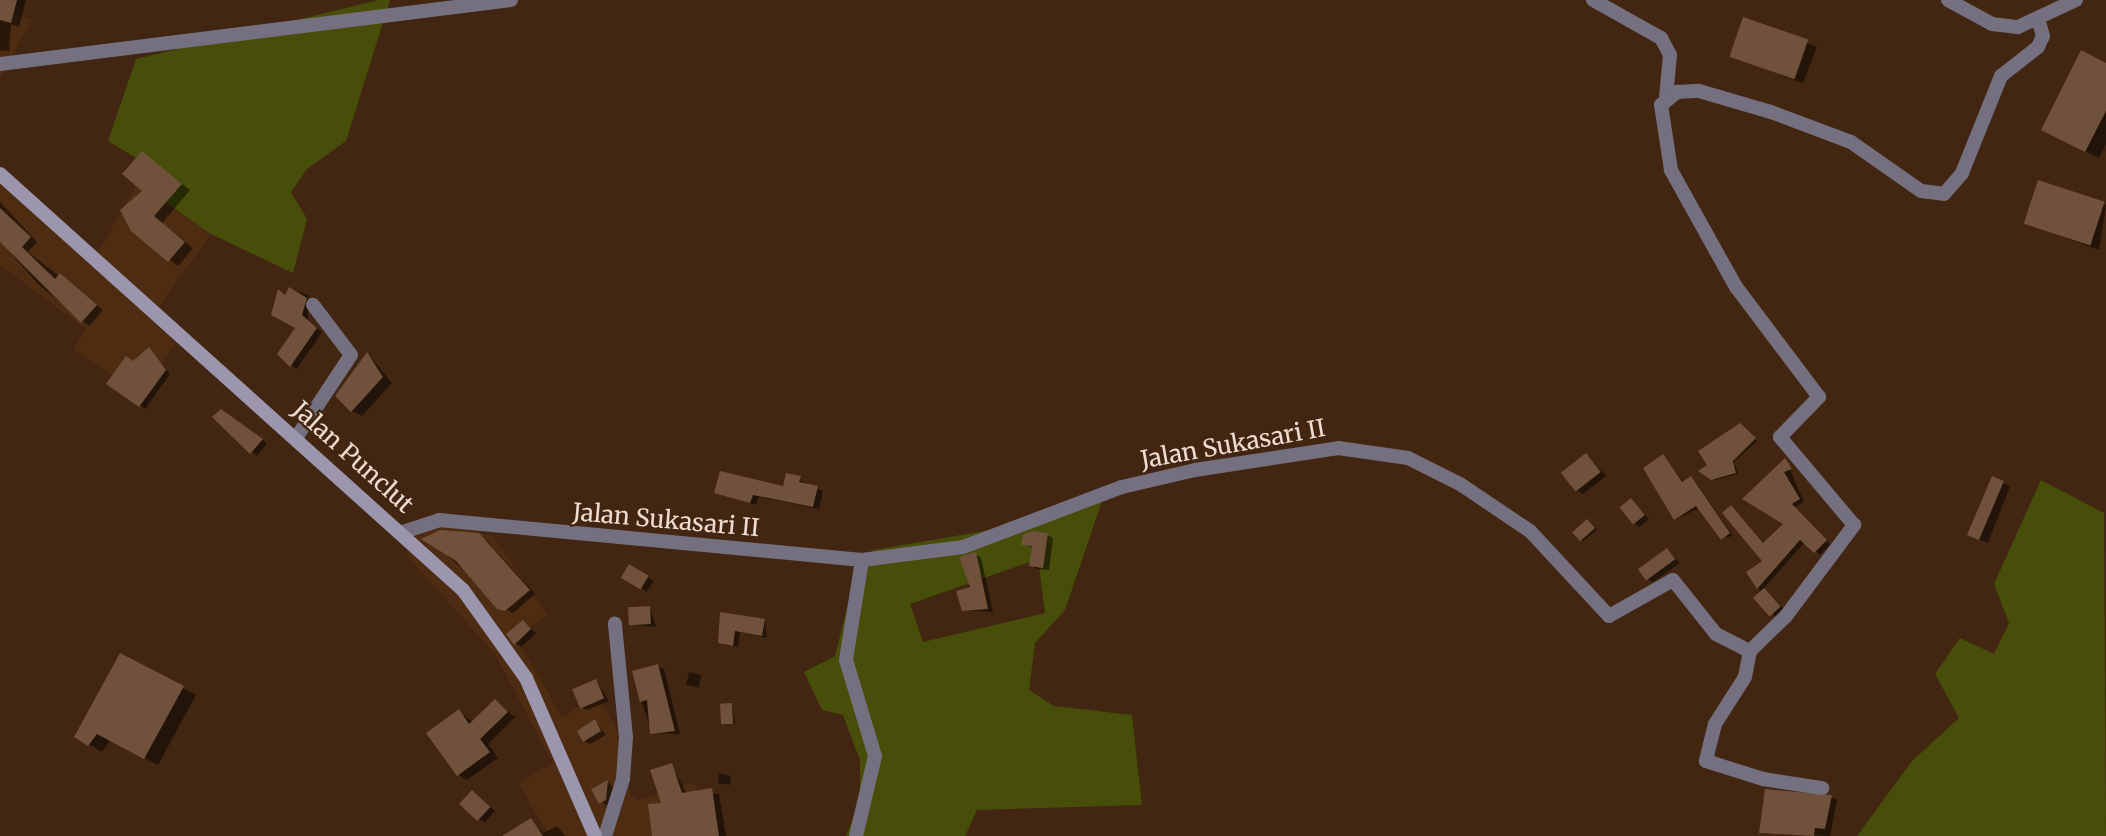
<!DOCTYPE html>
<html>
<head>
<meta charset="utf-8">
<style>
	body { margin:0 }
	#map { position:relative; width:2106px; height:836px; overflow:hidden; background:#422611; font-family:Merriweather,serif }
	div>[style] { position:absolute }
	.built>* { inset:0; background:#4e2c11 }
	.green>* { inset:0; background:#464e09 }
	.shadow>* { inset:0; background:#0007; transform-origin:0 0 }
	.building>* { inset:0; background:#70513b; transform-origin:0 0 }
	.minor>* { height:14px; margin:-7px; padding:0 7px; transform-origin:7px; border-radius:7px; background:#747080 }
	.secondary>* { height:14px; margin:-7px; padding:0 7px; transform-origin:7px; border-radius:7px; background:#9b95ae }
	span { translate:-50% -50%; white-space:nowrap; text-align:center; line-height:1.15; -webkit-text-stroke:5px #422611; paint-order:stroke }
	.street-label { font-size:24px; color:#efdcd0 }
</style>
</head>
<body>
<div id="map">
	<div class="built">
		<div style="clip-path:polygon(0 8px,31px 20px,0 80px)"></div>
		<div style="clip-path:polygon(0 168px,91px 264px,138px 183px,211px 234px,156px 311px,183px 334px,139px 393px,73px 350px,86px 329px,0 265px)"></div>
		<div style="clip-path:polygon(425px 520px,493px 536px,547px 615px,515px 635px,562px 717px,597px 697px,624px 741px,630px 795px,639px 800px,693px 783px,714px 814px,719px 836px,549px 836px,518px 782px,553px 763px,495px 654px,406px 555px)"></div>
	</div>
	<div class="green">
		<div style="clip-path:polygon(379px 0,390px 0,346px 141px,307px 169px,291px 192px,307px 219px,293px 273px,211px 234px,138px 183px,148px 165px,108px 141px,136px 59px)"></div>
		<div style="clip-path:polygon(2041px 480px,2104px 513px,2106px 836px,1857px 836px,1912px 761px,1959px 718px,1935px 674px,1960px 638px,1994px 654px,2009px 623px,1994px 584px)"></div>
		<div style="clip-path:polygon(evenodd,1105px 492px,1065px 610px,1035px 643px,1029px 690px,1054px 706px,1132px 715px,1142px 805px,977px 810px,965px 836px,846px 836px,860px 801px,860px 760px,843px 715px,822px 710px,804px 672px,835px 656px,856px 572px,873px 550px,1025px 524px,1105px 492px,1038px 559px,1045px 613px,923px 642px,910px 604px,1038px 559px)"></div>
	</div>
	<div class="shadow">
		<div style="clip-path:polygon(0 0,26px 0,19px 27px,11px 24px,9px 51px,0 50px)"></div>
		<div style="left:1744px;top:19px;width:78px;height:39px;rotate:21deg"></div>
		<div style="clip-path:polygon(2106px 65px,2106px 144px,2099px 158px,2056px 137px)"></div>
		<div style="clip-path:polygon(142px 153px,190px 190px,162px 223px,193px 248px,178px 266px,132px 230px,145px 191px)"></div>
		<div style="clip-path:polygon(0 202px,37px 242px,28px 252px,103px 310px,89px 326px,38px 284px,0 241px)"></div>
		<div style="clip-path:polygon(2106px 205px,2099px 250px,2025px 223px,2103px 204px)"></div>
		<div style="clip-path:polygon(290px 289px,308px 295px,308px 320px,322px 332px,297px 369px,291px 365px,297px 327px,280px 292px,287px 296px)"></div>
		<div style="clip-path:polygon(149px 349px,170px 374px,145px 409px,109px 383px)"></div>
		<div style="clip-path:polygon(368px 354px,392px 383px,362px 416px,352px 411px)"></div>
		<div style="clip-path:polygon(226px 414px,267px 443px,257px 456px,214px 417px)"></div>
		<div style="clip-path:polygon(1743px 426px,1757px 441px,1734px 462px,1738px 474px,1715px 480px,1701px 471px)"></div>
		<div style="clip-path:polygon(1587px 455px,1606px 476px,1583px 494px,1577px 490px)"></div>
		<div style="clip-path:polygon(1663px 456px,1684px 483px,1695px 481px,1733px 536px,1722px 538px,1700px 508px,1676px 519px)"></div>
		<div style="clip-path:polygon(1786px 460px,1804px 502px,1795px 507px,1830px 544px,1820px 555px,1805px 542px,1763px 589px,1786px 611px,1777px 620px,1758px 587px,1765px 561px,1731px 507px,1764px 544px,1786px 523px,1745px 498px)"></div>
		<div style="clip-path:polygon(788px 475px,823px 491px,819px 509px,759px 497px,756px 505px,716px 492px,785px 488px)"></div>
		<div style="clip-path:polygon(1993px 479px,2010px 486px,1988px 543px,1977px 539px)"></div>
		<div style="clip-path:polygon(1631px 500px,1649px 519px,1640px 527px,1634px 523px)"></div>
		<div style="clip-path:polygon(1590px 522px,1597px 530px,1583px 541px,1581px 540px)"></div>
		<div style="clip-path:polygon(440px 532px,485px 539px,535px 594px,513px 613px,506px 610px,427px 536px)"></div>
		<div style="clip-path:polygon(1047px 535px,1053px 538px,1049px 570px,1037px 569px,1031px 565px,1034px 548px,1023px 544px)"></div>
		<div style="clip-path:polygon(1667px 550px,1680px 563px,1653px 582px,1647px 579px)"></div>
		<div style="clip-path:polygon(975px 554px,981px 558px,993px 612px,964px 610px)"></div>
		<div style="left:630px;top:566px;width:28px;height:13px;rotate:32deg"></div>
		<div style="clip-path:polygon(650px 608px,656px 627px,630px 624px)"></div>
		<div style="clip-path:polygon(722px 614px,765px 621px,767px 638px,740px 632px,738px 647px,725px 645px,720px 642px)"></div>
		<div style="clip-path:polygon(523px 622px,536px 633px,521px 647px,515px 643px)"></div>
		<div style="clip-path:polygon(120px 656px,196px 695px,158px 765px,110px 740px,102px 752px,76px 737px)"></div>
		<div style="clip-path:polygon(658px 666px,664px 669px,680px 734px,652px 733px,641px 700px)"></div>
		<div style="left:689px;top:672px;width:13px;height:13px;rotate:13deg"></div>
		<div style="clip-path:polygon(596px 681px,609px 701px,587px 710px,581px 707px)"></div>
		<div style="clip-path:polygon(495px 701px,515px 717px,488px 744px,498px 758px,467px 780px,459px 775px,459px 711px,473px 723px)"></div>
		<div style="clip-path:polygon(732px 705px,735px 724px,724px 725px,722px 723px)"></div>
		<div style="clip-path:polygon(595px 721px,606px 735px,590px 744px,584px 741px)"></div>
		<div style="clip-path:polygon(671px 765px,687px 794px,719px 794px,726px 836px,653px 836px)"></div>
		<div style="clip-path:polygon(719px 773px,731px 776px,730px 785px,718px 783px)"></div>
		<div style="clip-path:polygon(608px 782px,616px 790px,606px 806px,593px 790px)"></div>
		<div style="clip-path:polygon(478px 796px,495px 811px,485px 822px,479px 819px)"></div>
		<div style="clip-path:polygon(1831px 797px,1837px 800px,1830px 836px,1760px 833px)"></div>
		<div style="clip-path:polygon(531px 820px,543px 833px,557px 826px,565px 836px,516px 836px)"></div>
	</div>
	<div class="building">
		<div style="clip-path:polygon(0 0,17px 0,11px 23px,0 20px)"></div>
		<div style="left:1743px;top:17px;width:69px;height:42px;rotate:19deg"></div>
		<div style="clip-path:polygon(2081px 50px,2106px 63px,2106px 111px,2085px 152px,2041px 130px)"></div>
		<div style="clip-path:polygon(142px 151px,182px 184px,154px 216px,185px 242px,168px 262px,131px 231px,120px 210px,142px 191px,122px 174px)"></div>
		<div style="left:2038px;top:180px;width:70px;height:46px;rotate:18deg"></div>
		<div style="clip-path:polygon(0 208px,31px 237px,22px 247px,55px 279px,60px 273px,97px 305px,81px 323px,0 242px)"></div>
		<div style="clip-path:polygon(289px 287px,307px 298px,302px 315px,317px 328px,290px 367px,277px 354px,295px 328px,271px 315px,278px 289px,285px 295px)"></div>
		<div style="clip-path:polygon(149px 347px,166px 370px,139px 407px,106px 384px,126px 356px,133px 361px)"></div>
		<div style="clip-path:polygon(367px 352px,383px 377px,351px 412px,335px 396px)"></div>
		<div style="clip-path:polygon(221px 409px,263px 439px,250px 454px,212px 417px)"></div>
		<div style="clip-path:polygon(1740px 423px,1756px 438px,1733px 461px,1736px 473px,1711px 480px,1698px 471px,1707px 465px,1698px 451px)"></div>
		<div style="left:1586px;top:453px;width:24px;height:32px;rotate:52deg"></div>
		<div style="clip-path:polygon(1663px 454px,1682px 482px,1691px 476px,1730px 533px,1721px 540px,1696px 506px,1674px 520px,1643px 468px)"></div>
		<div style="clip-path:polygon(1785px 458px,1792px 469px,1784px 472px,1800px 499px,1792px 504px,1827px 540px,1814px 553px,1800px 540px,1757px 589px,1746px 572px,1762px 561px,1722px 513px,1731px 505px,1763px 543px,1783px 524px,1742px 499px)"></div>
		<div style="clip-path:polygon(720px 471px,783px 486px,786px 473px,801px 476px,799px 482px,818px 486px,813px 507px,753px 495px,750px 503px,714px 493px)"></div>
		<div style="left:1992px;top:476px;width:13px;height:64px;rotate:23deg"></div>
		<div style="left:1631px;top:498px;width:22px;height:15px;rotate:51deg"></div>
		<div style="left:1587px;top:519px;width:12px;height:20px;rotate:48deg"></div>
		<div style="clip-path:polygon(440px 530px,479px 533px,530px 590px,505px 611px,497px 609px,456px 561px,421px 539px)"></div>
		<div style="clip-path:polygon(1032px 531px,1048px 533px,1043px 568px,1029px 566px,1032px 546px,1021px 545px,1023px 535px)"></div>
		<div style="left:1667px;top:548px;width:14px;height:36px;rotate:54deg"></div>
		<div style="clip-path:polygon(976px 552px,988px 609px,962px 611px,956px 591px,970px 587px,959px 557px)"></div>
		<div style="left:629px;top:564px;width:23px;height:16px;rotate:31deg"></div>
		<div style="left:1764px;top:588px;width:25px;height:15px;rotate:48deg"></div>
		<div style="left:650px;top:606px;width:18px;height:22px;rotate:87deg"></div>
		<div style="clip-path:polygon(720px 612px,765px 619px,762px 636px,735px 631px,733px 646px,718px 643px)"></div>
		<div style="clip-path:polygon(523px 620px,531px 629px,514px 645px,506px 634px)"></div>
		<div style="clip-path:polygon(120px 653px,184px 686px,144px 759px,97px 734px,88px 746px,74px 737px)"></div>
		<div style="clip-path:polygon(658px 664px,675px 731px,650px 734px,647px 700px,640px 702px,632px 671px)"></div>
		<div style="left:596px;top:679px;width:21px;height:26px;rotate:67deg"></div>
		<div style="clip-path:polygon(495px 699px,508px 712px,480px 739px,490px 752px,457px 776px,426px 733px,459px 709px,469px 724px)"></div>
		<div style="left:732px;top:703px;width:21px;height:12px;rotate:87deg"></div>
		<div style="clip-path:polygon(595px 719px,601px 731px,583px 742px,577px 731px)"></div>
		<div style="clip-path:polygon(672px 763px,682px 793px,712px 788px,719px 836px,652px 836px,648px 804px,661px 803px,650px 770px)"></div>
		<div style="clip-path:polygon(608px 780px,606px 800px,599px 804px,591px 789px)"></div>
		<div style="clip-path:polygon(1765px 789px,1832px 795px,1825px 829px,1815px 828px,1814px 836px,1759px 833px)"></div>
		<div style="left:472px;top:790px;width:25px;height:19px;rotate:43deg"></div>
		<div style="clip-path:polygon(531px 818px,543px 836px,502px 836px)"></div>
	</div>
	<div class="minor">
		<div style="left:1593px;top:0;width:78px;rotate:29.2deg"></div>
		<div style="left:1661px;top:38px;width:19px;rotate:62deg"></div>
		<div style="left:1670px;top:55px;width:42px;rotate:95.4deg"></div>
		<div style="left:1948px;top:0;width:50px;rotate:28.6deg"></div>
		<div style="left:1992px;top:24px;width:26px;rotate:7deg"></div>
		<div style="left:2018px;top:27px;width:64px;rotate:-25deg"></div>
		<div style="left:0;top:64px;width:515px;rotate:-7.14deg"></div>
		<div style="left:298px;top:435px;width:96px;rotate:-56.5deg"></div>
		<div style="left:351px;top:355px;width:63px;rotate:-127.2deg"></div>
		<div style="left:403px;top:532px;width:38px;rotate:-18deg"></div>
		<div style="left:439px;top:520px;width:425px;rotate:5.4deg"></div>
		<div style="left:862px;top:560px;width:102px;rotate:-7.3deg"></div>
		<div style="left:963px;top:547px;width:170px;rotate:-20.7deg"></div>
		<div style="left:1122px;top:487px;width:75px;rotate:-13.1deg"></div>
		<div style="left:1195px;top:470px;width:145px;rotate:-8.7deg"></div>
		<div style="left:1338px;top:448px;width:71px;rotate:8.1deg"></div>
		<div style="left:1408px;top:458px;width:58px;rotate:26.6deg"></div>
		<div style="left:1460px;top:484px;width:84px;rotate:33.9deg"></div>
		<div style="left:1530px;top:531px;width:116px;rotate:47.1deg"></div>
		<div style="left:1609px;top:616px;width:73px;rotate:-29.4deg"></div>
		<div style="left:1673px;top:580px;width:69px;rotate:51.5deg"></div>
		<div style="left:1716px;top:634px;width:38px;rotate:27deg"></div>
		<div style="left:1750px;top:651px;width:50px;rotate:-44.2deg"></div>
		<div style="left:1786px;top:616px;width:114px;rotate:-53.2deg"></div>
		<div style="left:1854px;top:525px;width:115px;rotate:-130.1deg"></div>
		<div style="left:1780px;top:437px;width:56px;rotate:-45.7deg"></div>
		<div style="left:1819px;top:397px;width:138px;rotate:-127deg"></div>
		<div style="left:1736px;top:287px;width:134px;rotate:-119.1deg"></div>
		<div style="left:1671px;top:170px;width:66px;rotate:-98.7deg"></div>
		<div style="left:1661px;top:105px;width:21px;rotate:-39deg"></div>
		<div style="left:1677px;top:92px;width:22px;rotate:-3deg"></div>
		<div style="left:1699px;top:91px;width:75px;rotate:16.3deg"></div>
		<div style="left:1771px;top:112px;width:85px;rotate:20.6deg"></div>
		<div style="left:1851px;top:142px;width:85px;rotate:35deg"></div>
		<div style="left:1921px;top:191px;width:23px;rotate:7deg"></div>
		<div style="left:1944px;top:194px;width:28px;rotate:-49deg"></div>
		<div style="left:1962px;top:173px;width:105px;rotate:-68.1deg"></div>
		<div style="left:2001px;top:76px;width:47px;rotate:-38.1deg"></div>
		<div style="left:2038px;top:47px;width:12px;rotate:-66deg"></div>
		<div style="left:2043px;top:36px;width:15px;rotate:-106deg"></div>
		<div style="left:1750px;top:651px;width:26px;rotate:101deg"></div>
		<div style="left:1745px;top:677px;width:56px;rotate:122.6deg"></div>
		<div style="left:1715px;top:724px;width:38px;rotate:104deg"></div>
		<div style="left:1706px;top:761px;width:60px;rotate:17.5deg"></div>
		<div style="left:1763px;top:779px;width:60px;rotate:8.7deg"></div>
		<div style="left:605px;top:836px;width:60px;rotate:-72.5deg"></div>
		<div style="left:623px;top:779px;width:42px;rotate:-85.9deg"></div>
		<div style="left:626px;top:737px;width:114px;rotate:-95.6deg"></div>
		<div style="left:856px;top:836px;width:82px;rotate:-76.6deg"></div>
		<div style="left:875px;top:756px;width:100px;rotate:-106.8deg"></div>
		<div style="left:846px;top:660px;width:101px;rotate:-80.9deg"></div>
	</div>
	<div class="secondary">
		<div style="left:0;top:174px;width:622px;rotate:41.94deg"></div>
		<div style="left:463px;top:590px;width:108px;rotate:54.4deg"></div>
		<div style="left:526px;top:678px;width:172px;rotate:66.4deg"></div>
	</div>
	<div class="street-label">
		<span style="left:1233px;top:444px;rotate:-10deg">Jalan Sukasari II</span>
		<span style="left:353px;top:457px;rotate:42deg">Jalan Punclut</span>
		<span style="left:666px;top:520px;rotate:5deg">Jalan Sukasari II</span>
	</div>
</div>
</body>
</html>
